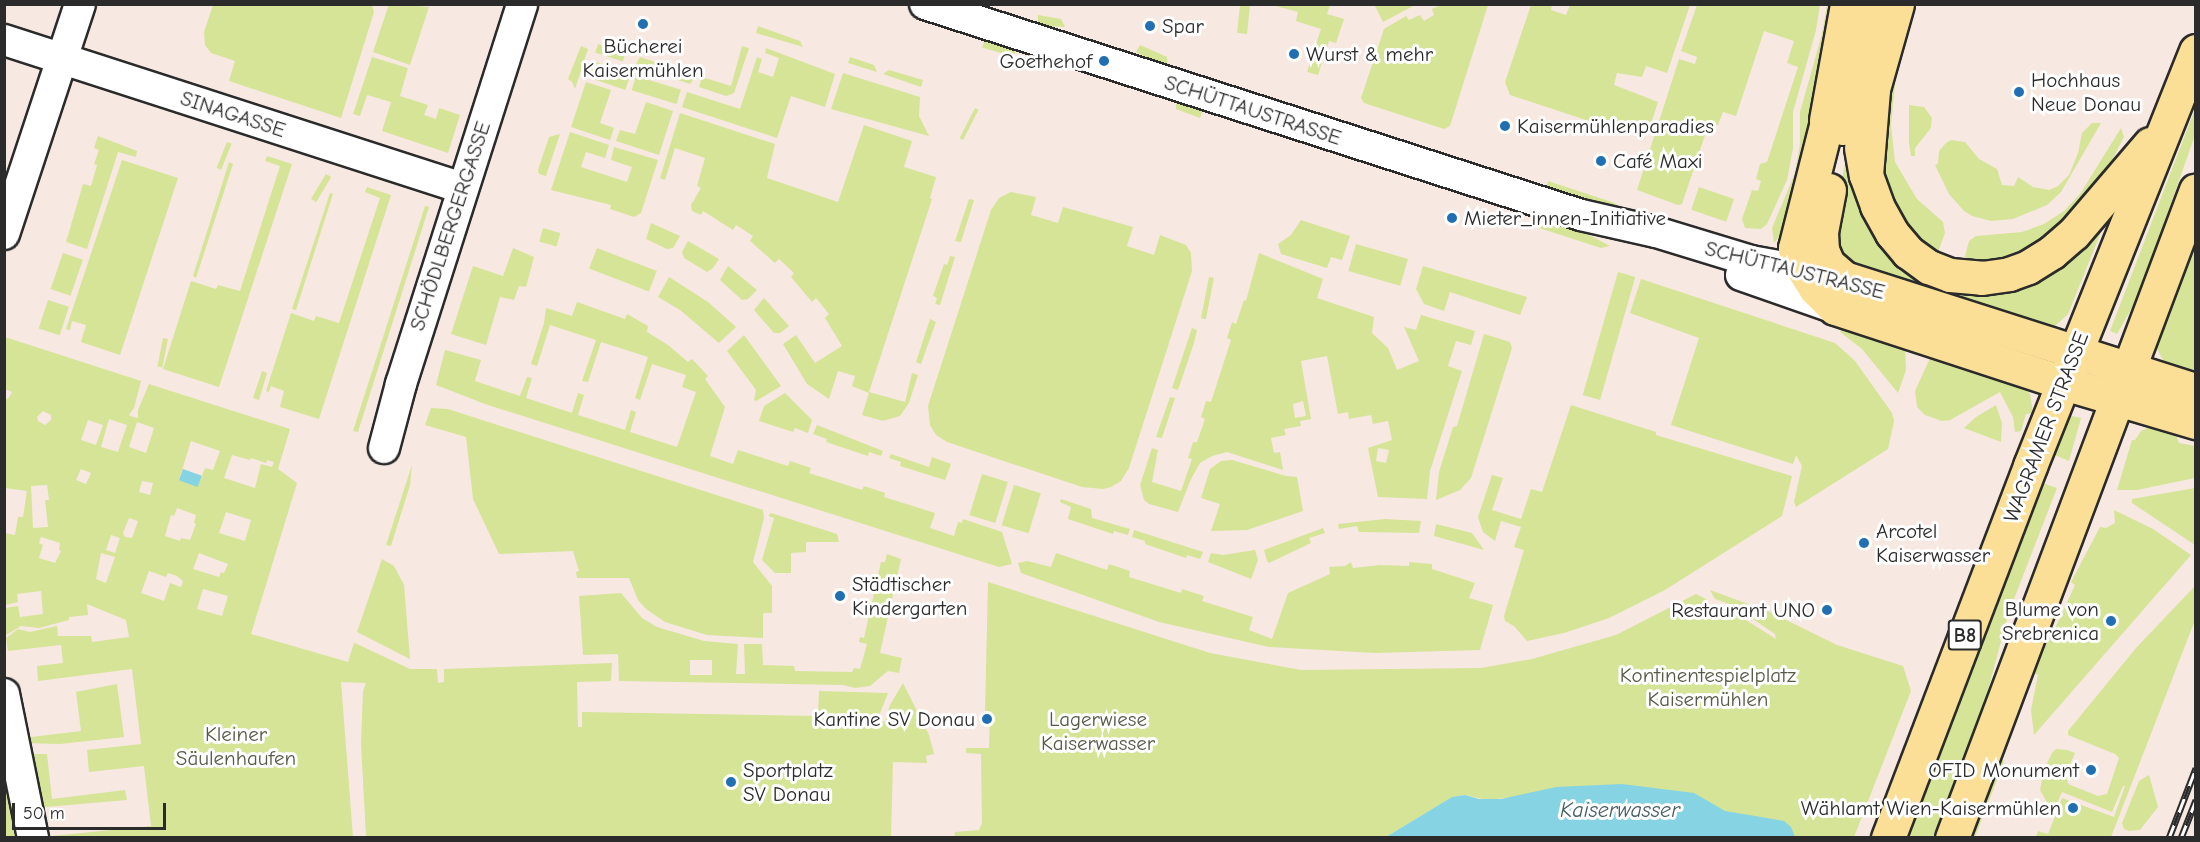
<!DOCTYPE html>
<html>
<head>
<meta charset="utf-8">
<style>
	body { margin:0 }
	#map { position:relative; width:2200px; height:842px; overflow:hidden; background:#f8e8e2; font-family:"Comic Neue",sans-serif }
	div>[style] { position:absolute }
	.green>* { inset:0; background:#d5e497; transform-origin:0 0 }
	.water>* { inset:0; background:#85d3e3; transform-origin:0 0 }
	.roads { filter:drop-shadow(2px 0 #2b2b2b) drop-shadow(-2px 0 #2b2b2b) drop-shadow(0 2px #2b2b2b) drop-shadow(0 -2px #2b2b2b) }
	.minor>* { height:30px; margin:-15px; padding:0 15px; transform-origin:15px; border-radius:15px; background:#fff }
	.major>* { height:33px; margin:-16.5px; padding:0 16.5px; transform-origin:16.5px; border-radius:16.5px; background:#fbdf96 }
	.highway>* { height:33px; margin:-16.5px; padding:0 16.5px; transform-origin:16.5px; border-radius:16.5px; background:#fbdf96 }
	.rail>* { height:7px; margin-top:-3.5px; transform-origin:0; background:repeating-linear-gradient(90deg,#fff 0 14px,#2b2b2b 0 28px); box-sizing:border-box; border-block:2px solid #2b2b2b }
	.dots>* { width:16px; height:16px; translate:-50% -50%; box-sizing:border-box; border:3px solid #fff; border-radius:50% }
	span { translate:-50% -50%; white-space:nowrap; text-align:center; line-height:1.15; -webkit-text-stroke:6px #fff; paint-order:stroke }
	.shield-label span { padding:2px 4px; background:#fff; border:2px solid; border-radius:4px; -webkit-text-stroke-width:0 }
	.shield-label { font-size:20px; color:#2b2b2b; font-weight:700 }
	.poi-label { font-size:21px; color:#2b2b2b }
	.left { translate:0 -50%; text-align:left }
	.right { translate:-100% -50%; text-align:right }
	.street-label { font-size:21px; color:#2b2b2b }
	.park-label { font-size:21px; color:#565946 }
	.water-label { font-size:22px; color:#465d62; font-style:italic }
	.frame { position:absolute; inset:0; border:6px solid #2b2b2b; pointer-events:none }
	.scale { position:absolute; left:12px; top:803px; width:154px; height:27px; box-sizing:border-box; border:3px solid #2b2b2b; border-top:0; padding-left:8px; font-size:18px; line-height:21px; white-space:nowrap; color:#2b2b2b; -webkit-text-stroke:4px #fff; paint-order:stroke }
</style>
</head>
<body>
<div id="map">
	<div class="green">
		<div style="clip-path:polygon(389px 4px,429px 7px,410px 65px,373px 52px)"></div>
		<div style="clip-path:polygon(1374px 4px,1415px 4px,1415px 5px,1383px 22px)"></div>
		<div style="clip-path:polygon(372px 5px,374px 12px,341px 118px,229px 81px,235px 61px,211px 53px,205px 45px,204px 32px,213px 5px)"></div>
		<div style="left:1240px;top:5px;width:10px;height:28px;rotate:6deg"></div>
		<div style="clip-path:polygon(1272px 5px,1330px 5px,1327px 14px,1344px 19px,1336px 43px,1329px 41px,1318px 75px,1307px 72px,1321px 29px,1296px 21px,1298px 12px)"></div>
		<div style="clip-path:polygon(1441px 5px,1488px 5px,1450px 126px,1444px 129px,1364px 103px,1361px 98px,1384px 29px,1406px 16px,1409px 20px,1420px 15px,1424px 21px,1434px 15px,1432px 9px)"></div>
		<div style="clip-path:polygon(1531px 5px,1552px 5px,1551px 10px,1566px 15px,1570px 5px,1690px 5px,1667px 73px,1646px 66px,1642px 77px,1617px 73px,1614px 85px,1658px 102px,1648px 133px,1619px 126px,1604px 126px,1510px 95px,1505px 82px)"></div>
		<div style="clip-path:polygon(1697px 5px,1820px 5px,1816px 30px,1793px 112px,1793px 148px,1787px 180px,1767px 224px,1761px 229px,1745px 228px,1742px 219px,1752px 190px,1758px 191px,1761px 181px,1756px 179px,1760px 164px,1767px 162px,1798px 67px,1787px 63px,1794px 41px,1764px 31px,1736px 116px,1723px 112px,1718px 125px,1709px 123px,1682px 204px,1678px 205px,1637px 190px,1679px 59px,1695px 64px,1697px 57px,1681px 51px)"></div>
		<div style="clip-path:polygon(1827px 5px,1838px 5px,1787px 227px,1774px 243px,1772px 228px,1795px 173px,1800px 144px,1800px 112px,1822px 34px)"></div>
		<div style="clip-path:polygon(1038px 15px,1061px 19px,1065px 27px,1041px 26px,1038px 22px)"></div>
		<div style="clip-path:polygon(758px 26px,800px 41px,803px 47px,756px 33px)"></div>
		<div style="left:985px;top:38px;width:33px;height:10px;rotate:16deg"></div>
		<div style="left:598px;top:44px;width:29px;height:9px;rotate:18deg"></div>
		<div style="clip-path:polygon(1140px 45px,1167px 57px,1168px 68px,1136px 52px)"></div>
		<div style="clip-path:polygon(581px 46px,588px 49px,575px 89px,572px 82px,568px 79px)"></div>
		<div style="clip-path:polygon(742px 46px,749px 48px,734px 93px,726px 96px,699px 87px,701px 80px,705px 78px,731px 86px)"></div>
		<div style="clip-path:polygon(766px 48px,835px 74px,825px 107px,791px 96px,777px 138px,682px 107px,687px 92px,740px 109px,757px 57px,762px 59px,758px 72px,773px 77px,779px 58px,765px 53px)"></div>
		<div style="clip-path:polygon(1898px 55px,1891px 125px,1895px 162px,1917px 199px,1943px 222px,1945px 233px,1938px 252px,1918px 239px,1897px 213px,1882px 175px,1886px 107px)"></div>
		<div style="clip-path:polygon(372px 57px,408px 68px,400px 96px,428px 105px,424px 115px,436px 119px,439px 108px,460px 115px,448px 153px,382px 131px,391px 102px,367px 95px,360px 116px,353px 114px)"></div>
		<div style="clip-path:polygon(640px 57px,691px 74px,690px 76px,694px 78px,690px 84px,635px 66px)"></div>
		<div style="clip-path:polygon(850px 57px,874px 65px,877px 72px,848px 63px)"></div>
		<div style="left:593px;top:61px;width:40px;height:17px;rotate:19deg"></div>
		<div style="clip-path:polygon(889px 70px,923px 80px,921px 87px,883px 74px)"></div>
		<div style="clip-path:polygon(843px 73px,920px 97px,919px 116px,929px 136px,831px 109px)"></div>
		<div style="left:636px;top:76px;width:47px;height:15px;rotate:17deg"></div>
		<div style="clip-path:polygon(586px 82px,611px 90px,600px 123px,614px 128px,610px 140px,571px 127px)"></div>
		<div style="clip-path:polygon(1176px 97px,1204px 107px,1200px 118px,1176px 109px)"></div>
		<div style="clip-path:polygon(646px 102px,673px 111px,659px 155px,616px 141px,620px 130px,635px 134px)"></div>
		<div style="clip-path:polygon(1909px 105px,1924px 107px,1932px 118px,1931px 128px,1915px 148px,1915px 156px,1911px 156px,1909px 143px)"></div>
		<div style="left:975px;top:108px;width:4px;height:34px;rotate:27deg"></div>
		<div style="clip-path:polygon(2195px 109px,2195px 135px,2138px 297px,2117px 334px,2110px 331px)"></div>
		<div style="clip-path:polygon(680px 113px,775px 144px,767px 178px,838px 202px,864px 125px,912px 141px,904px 167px,936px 177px,930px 198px,932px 199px,869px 392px,905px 402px,912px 373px,918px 375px,909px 403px,900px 416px,883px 421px,862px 415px,869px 393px,852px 386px,855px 376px,838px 371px,829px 399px,807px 384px,783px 344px,796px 335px,815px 363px,842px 346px,825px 318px,829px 314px,816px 298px,812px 302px,791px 277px,794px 273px,779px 259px,775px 263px,750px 241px,753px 236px,736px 225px,733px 230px,703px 211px,701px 215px,692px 211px,691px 205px,701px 188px,697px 186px,705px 158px,675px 148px,665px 180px,660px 178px)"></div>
		<div style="clip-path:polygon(2092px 123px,2101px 123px,2061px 192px,2047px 205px,2013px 219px,1991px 221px,1972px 216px,1964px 211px,1949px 194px,1935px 165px,1938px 164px,1939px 151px,1946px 143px,1951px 140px,1965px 142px,1979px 159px,1997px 169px,2002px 185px,2014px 186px,2018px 177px,2033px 187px,2049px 190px,2058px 186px,2069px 175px,2078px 153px,2082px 133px)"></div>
		<div style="clip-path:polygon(2121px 128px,2124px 137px,2112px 160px,2068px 220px,2036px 247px,2006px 258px,1980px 262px,1964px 260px,1969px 241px,1976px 236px,2022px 232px,2044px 224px,2064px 211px,2080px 194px)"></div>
		<div style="clip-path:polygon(570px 132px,609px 145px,605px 158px,586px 152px,581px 167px,627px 182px,632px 167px,611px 160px,614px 147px,658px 160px,641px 213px,634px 217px,610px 209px,611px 205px,551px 190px)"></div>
		<div style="clip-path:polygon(560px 134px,546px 176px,539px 174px,538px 170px,549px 137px)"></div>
		<div style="clip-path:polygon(98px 136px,137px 151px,136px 157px,118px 152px,87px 249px,66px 242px,83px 184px,91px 186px,97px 165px,94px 164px,99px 150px,94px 148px)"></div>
		<div style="left:227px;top:142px;width:5px;height:28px;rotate:22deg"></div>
		<div style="clip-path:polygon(1849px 146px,1856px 195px,1868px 227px,1895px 263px,1921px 279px,1917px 291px,1850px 269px,1831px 247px,1830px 232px)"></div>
		<div style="clip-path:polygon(267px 156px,292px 164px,219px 387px,163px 369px,191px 281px,216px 289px,218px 285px,240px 291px,280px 166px,265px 161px)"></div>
		<div style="clip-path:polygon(122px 160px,178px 178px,120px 355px,81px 342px,86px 325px,72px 321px,70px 330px,66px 329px)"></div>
		<div style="clip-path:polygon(229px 162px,233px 164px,196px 278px,193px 276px)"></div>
		<div style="left:326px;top:174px;width:6px;height:29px;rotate:31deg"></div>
		<div style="clip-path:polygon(1548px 181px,1615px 203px,1620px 209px,1582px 202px,1546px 190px)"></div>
		<div style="clip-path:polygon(367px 187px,391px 195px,319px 419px,280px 407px,284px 391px,271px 386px,269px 392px,266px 391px,291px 313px,314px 321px,316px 316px,339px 323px,380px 198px,365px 192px)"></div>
		<div style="left:1699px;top:187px;width:37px;height:24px;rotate:19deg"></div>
		<div style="clip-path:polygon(1011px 192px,1036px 197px,1031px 215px,1058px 223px,1063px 207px,1133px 227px,1127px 246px,1154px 255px,1160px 235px,1186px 245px,1191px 253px,1192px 271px,1129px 468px,1121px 481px,1111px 487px,1103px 489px,1082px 487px,947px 442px,936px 435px,930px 425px,928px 406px,991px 210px,999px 198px)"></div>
		<div style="clip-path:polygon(330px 193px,333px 194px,296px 310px,292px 309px)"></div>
		<div style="clip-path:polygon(969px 199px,974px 200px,961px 242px,955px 241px)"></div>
		<div style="clip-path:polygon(425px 206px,429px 207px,358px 432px,353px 431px)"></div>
		<div style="clip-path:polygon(2108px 215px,2068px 314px,2053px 328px,1954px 304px,1959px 291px)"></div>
		<div style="clip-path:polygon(1538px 216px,1574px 227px,1610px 246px,1601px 248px,1533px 226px)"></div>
		<div style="clip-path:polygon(1301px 220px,1350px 236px,1342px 260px,1331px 257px,1327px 268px,1281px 254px,1278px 244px,1291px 235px)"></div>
		<div style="clip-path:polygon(651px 223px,680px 236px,673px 248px,667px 249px,646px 239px)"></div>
		<div style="left:543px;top:228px;width:18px;height:14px;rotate:16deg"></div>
		<div style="clip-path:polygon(2195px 237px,2195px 375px,2165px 364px,2156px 347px)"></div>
		<div style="clip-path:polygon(688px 241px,719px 259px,713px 268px,707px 272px,684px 258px,682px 252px)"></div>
		<div style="left:1356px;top:244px;width:54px;height:28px;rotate:16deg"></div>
		<div style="clip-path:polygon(513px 248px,534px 257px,526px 287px,519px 286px,514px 300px,500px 297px,486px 345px,451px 334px,473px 266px,503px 276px)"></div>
		<div style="left:597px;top:248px;width:64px;height:22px;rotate:21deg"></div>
		<div style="left:63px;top:253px;width:21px;height:38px;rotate:19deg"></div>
		<div style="clip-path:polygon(evenodd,1259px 253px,1323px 279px,1317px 298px,1374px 317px,1372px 333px,1388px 348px,1397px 370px,1419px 361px,1404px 327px,1416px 330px,1421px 315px,1475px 331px,1471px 345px,1456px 341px,1448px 366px,1462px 371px,1430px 471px,1427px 499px,1378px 497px,1368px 448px,1392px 440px,1388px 421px,1373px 424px,1371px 415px,1349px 419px,1348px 412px,1338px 414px,1327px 356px,1301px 361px,1311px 419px,1300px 421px,1301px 426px,1284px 429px,1286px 435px,1271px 438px,1274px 453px,1280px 452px,1283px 470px,1227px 452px,1212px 456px,1200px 463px,1191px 479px,1178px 512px,1149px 504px,1144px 500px,1140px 485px,1152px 448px,1158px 450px,1152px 482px,1181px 491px,1192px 459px,1188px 458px,1193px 442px,1197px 442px,1205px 419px,1201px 417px,1206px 401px,1211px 402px,1231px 340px,1227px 338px,1232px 322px,1236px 324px,1244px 300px,1246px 301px,1259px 253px,1303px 401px,1306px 416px,1295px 418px,1293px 404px,1303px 401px,1259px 253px,1378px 448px,1389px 450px,1386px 463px,1376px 461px,1378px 448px)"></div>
		<div style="clip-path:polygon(950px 256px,955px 257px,940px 305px,935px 304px,937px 298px,933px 296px,944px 264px,947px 265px)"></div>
		<div style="clip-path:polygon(728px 266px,757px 290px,748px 299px,742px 300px,720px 280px)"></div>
		<div style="clip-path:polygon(1423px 266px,1527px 297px,1520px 315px,1450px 292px,1444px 311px,1424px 304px,1416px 289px)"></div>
		<div style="left:1618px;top:272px;width:18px;height:128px;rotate:16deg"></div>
		<div style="clip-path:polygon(669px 277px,708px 302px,736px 327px,719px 343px,680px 310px,658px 297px)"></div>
		<div style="left:1209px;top:277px;width:5px;height:42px;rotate:11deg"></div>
		<div style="clip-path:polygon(1641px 279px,1835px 343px,1855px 361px,1892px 413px,1894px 421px,1888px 449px,1796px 507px,1794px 502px,1802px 466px,1796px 455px,1793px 464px,1671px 425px,1699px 338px,1630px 313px)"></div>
		<div style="clip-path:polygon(764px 298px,789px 326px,780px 333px,774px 333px,754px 310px)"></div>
		<div style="left:48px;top:300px;width:22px;height:30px;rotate:18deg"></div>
		<div style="clip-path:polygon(577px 302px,625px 319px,627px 314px,648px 326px,647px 332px,668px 345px,688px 362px,692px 359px,708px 376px,705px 379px,725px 407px,710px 456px,733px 464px,738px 450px,788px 466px,790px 461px,811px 468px,809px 473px,862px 490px,864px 486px,885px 493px,884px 497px,935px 513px,930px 528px,954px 536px,958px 522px,962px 523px,963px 519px,1002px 532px,1012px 564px,999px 567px,485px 404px,436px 385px,445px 350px,481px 360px,475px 381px,520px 396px,527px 377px,532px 378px,526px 398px,572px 413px,578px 393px,584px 395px,578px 415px,625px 430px,631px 410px,636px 412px,630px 432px,677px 447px,696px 392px,682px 387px,686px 375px,652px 364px,640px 400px,635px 398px,648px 357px,601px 342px,588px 382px,582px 381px,596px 340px,550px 325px,537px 366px,531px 364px,544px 323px,546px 308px,572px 316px)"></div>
		<div style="clip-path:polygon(930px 319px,936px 322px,921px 364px,916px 362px)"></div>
		<div style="clip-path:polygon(1843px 324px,1889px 339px,1887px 345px,1905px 347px,1906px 370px,1898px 393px,1862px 349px,1840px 332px)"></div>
		<div style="clip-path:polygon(1192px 328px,1197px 330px,1194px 343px,1178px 390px,1172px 388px)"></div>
		<div style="clip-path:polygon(1484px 334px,1510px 342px,1512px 348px,1471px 478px,1460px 490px,1436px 500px,1439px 472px,1453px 427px,1457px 426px)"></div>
		<div style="clip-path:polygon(744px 335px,781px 386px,756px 401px,754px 400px,756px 390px,727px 351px)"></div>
		<div style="clip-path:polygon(evenodd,5px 337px,141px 381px,134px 408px,129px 415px,133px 417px,138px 418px,138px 410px,149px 384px,290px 429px,278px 469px,297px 483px,251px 634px,348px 662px,354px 643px,357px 644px,410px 669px,437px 669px,438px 683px,444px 682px,444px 669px,612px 663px,611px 681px,577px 682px,578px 727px,582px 727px,582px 712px,818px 716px,819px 691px,888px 693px,879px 716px,880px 721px,885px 722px,890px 705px,903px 683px,929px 735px,934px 754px,926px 756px,927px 763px,893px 762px,891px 837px,366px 837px,361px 743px,363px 691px,366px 683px,341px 682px,353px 837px,42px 837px,151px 826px,144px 766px,89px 772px,87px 750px,141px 744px,132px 669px,38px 681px,37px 666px,63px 663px,61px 645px,8px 651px,6px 638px,18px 629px,30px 632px,57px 626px,58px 636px,91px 636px,92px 642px,129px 637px,126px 620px,87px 604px,88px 615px,69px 617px,69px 620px,39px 628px,21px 626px,6px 635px,5px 608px,18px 606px,20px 617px,43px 614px,41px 591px,17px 594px,18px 602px,5px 605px,5px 533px,15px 535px,18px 517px,23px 517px,27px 491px,5px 488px,5px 398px,8px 399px,12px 392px,5px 389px,5px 337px,43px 411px,51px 415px,51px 420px,45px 425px,38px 421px,37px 417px,43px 411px,5px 337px,109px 419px,127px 425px,118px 452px,101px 447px,109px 419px,5px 337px,88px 420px,103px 425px,96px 445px,81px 440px,88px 420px,5px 337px,137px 422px,154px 428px,146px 453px,129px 447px,137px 422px,5px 337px,191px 441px,220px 451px,213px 470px,205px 468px,198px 486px,179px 480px,191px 441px,5px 337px,232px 455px,250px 460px,251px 458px,266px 463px,267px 460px,274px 462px,272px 467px,261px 464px,255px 488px,224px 478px,232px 455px,5px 337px,81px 469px,91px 473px,86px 484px,76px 480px,81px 469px,5px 337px,142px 481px,153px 483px,150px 495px,139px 492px,142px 481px,5px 337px,47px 485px,49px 500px,45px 500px,48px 527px,33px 528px,31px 486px,47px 485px,5px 337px,177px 508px,196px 515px,194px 523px,196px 524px,190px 540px,181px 538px,180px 541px,165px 536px,171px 515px,174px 516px,177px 508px,5px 337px,226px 512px,251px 520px,245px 541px,219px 533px,226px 512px,5px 337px,129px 518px,138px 521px,132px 538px,125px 537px,123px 533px,129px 518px,5px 337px,111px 535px,120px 538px,115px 553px,106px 550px,111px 535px,5px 337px,41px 537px,60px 543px,59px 550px,61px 551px,55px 563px,39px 558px,43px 545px,39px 543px,41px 537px,5px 337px,101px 553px,115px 557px,106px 583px,96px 579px,101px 553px,5px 337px,199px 553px,228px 564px,224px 573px,221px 572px,219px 577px,193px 569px,199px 553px,5px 337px,149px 571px,166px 577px,168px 573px,177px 576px,183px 581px,181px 587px,170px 583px,164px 601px,141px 593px,149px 571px,5px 337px,203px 589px,228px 596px,222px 616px,197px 609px,203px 589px)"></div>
		<div style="left:163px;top:338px;width:5px;height:29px;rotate:11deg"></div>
		<div style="clip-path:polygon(1931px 356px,1950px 365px,1952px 359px,2023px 385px,2030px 394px,2032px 406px,2032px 413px,2026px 414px,2021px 431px,2015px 432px,2013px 417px,2000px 392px,1950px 420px,1942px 421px,1925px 415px,1917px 407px,1915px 391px)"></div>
		<div style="clip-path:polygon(262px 371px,267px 373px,259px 400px,253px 398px)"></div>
		<div style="clip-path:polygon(785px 393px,812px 420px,808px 433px,795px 428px,793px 432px,759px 421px,764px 406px)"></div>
		<div style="clip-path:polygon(1170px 397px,1175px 398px,1162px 438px,1156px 437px)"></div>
		<div style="clip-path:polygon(1571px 405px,1656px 432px,1656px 435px,1792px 476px,1782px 516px,1665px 590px,1609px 618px,1564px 633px,1527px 641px,1514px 626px,1505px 621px,1504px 616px,1524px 550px,1514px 547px,1521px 527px,1501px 521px,1495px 541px,1483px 532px,1478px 517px,1492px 475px,1503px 478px,1492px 510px,1521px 519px,1531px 489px,1542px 492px)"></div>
		<div style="clip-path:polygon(1996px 405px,2002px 423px,2001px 442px,1964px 428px,1976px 417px)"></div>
		<div style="clip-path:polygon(431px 408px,448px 409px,763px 510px,764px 518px,753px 562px,772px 586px,772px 613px,763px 613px,763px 638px,707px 635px,665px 622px,646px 609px,638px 600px,629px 578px,577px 578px,576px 572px,579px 571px,573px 551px,499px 554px,473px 499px,466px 437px,425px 425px)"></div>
		<div style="clip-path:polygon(2067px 415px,2081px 418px,2069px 461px,2050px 453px)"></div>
		<div style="clip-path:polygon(817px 425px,883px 451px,881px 456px,869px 452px,868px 456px,826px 442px,827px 439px,813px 434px)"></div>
		<div style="clip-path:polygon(2154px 425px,2175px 433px,2179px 443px,2195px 446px,2195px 478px,2137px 490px,2117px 490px,2132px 440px,2135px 440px,2141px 431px)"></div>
		<div style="clip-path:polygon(891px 454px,929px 467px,932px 457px,951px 464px,945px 480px,900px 466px,901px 462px,889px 458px)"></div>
		<div style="clip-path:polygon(1232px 460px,1286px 476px,1297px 477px,1303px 511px,1247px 530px,1211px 531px,1220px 504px,1201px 498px,1210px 469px,1221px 461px)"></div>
		<div style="clip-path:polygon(412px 465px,410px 485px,391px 546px,386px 545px)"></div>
		<div style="left:982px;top:474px;width:27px;height:43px;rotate:17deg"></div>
		<div style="clip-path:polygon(2037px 481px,2057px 488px,2009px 612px,1986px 697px,1966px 754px,1933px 837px,1901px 838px)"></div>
		<div style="left:1014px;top:485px;width:28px;height:42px;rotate:17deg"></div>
		<div style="clip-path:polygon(2195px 488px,2195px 545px,2132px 503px,2132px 499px)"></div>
		<div style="clip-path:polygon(1061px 499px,1091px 509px,1092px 518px,1130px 529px,1128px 535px,1114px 531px,1113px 534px,1068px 519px,1071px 507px,1060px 502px)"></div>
		<div style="clip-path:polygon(2114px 510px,2153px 529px,2191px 555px,2034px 735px,2031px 710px,2038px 675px,2032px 672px,2047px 636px,2051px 637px,2075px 585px,2071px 582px,2100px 527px,2106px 528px,2115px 523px)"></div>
		<div style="clip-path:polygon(771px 513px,837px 534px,839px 542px,806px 542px,806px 552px,791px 553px,791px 573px,775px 573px,762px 560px,774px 518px,768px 516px)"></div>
		<div style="clip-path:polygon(1385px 519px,1421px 521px,1419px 533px,1359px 532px,1357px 526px,1339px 529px,1338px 524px)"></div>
		<div style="clip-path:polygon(1436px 524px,1472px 533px,1484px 550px,1434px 536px)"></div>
		<div style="clip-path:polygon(1323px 528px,1325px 533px,1309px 538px,1311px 543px,1269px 563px,1267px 561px,1264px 550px)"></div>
		<div style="clip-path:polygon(1134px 530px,1203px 552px,1200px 559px,1187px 555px,1186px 558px,1145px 544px,1145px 541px,1132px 537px)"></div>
		<div style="clip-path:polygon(1255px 550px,1258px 560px,1251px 579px,1208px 562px,1211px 553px,1223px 555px)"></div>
		<div style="clip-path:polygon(1056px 553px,1107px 570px,1109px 564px,1130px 571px,1129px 577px,1181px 593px,1182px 589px,1204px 596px,1202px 601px,1253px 617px,1249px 630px,1272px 639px,1288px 593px,1330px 574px,1329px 567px,1345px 566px,1351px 562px,1353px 568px,1380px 565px,1409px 566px,1409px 562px,1432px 564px,1432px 569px,1475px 583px,1469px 598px,1493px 605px,1480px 650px,1375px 653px,1269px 647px,1159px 622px,1021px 573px,1018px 563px,1027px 561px,1051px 567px)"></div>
		<div style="clip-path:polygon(evenodd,887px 554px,901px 559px,880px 653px,902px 658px,899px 673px,888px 671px,870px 686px,855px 688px,843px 685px,619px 681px,618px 654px,583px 655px,579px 596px,621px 593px,642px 618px,657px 627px,704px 641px,738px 644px,736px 674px,745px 674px,744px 644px,762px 644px,763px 665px,794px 666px,795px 671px,852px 672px,854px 668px,860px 669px,867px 644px,859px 642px,860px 637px,864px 638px,881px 562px,885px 562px,887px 554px,690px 660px,712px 660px,712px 675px,690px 675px,690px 660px)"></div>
		<div style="clip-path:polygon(382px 559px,394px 566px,404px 585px,410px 659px,357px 632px)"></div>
		<div style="clip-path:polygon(988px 582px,1210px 653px,1301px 670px,1481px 668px,1532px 659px,1616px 635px,1696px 594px,1706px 599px,1716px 613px,1725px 607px,1776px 639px,1775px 634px,1732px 605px,1715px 599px,1710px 590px,1770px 612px,1837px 645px,1903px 666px,1911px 691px,1854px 837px,1776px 838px,1523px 796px,1487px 800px,1465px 795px,1452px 797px,1386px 837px,954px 838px,955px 832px,979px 830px,982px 823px,981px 754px,966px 753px,966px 748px,989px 748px,990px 712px,985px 711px)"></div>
		<div style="clip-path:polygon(2195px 586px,2195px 620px,2111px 837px,2036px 837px,2038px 831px,2048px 834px,2062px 798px,2114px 817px,2125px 786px,2123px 786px,2112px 812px,2062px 792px,2055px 808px,2049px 806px,2040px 790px,2044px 769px,2052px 753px,2056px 749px,2067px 750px,2075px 753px,2066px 774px,2068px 784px,2098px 796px,2107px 794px,2119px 758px,2115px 754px,2068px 735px,2068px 731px,2136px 648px)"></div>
		<div style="clip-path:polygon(117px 684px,124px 737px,60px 744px,23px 743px,23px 738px,81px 731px,76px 692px)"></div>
		<div style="clip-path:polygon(25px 754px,47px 754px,52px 799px,125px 790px,127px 800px,34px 808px)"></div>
		<div style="clip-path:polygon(1999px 759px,2002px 759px,2004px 762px,1975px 837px,1969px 838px)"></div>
		<div style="clip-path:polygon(4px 761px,24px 837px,5px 838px)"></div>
		<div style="clip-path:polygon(2149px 775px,2158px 807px,2140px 830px,2129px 831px,2124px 829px,2122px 823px,2139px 781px)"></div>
	</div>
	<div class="water">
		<div style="left:183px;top:469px;width:20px;height:12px;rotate:20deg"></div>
		<div style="clip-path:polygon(1622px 784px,1694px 793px,1725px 811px,1784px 821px,1791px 827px,1795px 837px,1386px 837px,1452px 797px,1465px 795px,1479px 799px,1501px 799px,1556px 787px)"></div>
	</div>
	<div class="roads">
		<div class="minor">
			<div style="left:925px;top:4px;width:689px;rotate:17.83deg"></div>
			<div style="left:1581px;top:215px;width:77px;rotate:12.8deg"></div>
			<div style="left:1656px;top:232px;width:99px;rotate:17deg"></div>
			<div style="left:1751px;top:261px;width:73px;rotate:10.2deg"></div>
			<div style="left:4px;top:40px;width:480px;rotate:17.9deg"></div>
			<div style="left:4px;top:234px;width:242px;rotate:-71.7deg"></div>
			<div style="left:1741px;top:275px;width:100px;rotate:19.3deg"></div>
			<div style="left:384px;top:448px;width:66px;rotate:-75.1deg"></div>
			<div style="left:401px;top:384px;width:399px;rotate:-72.3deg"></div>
			<div style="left:4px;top:694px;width:147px;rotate:78.6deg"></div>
		</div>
		<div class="major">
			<div style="left:1834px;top:94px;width:159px;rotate:104.2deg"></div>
			<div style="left:1795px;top:248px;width:20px;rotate:70deg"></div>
			<div style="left:1802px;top:267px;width:25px;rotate:58deg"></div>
			<div style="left:1815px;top:288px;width:28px;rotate:45deg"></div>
			<div style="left:1835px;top:308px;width:241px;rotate:18.1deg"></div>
			<div style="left:2064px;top:383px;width:138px;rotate:16.5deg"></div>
			<div style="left:1843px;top:128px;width:128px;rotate:-75.5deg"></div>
			<div style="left:1861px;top:148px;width:27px;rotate:80deg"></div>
			<div style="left:1866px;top:175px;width:33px;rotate:70deg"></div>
			<div style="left:1877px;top:206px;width:31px;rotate:61deg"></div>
			<div style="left:1892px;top:233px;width:25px;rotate:50deg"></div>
			<div style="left:1908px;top:252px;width:26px;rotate:36deg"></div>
			<div style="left:1929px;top:267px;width:22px;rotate:21deg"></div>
			<div style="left:1950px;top:275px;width:32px;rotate:5deg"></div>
			<div style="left:1982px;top:278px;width:27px;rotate:-8deg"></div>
			<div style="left:2009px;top:274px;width:20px;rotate:-20deg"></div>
			<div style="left:2028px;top:267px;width:28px;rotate:-32deg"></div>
			<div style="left:2052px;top:252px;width:29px;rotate:-41deg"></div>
			<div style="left:2074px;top:233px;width:117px;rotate:-49.5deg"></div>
			<div style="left:1829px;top:190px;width:43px;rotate:100.8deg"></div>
			<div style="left:1821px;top:232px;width:18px;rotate:87deg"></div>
			<div style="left:1822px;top:250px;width:15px;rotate:67deg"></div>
			<div style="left:1828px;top:264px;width:21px;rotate:41deg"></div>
			<div style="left:1844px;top:278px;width:369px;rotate:17.7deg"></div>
			<div style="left:1888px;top:838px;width:398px;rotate:-69.1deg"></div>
			<div style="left:2030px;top:466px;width:447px;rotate:-68.2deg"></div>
			<div style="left:1952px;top:838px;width:692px;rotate:-69.37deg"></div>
		</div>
		<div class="highway">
			<div style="left:1826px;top:120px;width:118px;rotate:-79.7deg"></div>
			<div style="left:1866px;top:175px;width:86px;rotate:-85.3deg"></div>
			<div style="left:1873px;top:89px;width:88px;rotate:-74.2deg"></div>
		</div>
	</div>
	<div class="rail">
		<div style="left:2169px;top:838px;width:75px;rotate:-68.9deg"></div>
		<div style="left:2181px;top:838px;width:41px;rotate:-68.5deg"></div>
	</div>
	<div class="dots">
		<div style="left:643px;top:24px;background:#1f6fb2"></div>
		<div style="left:1150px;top:26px;background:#1f6fb2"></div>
		<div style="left:1294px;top:54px;background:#1f6fb2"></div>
		<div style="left:1104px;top:61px;background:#1f6fb2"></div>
		<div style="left:2019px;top:92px;background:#1f6fb2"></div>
		<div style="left:1505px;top:126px;background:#1f6fb2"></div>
		<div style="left:1601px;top:161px;background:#1f6fb2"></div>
		<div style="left:1452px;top:218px;background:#1f6fb2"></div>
		<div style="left:1864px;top:543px;background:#1f6fb2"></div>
		<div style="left:840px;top:596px;background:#1f6fb2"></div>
		<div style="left:1827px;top:610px;background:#1f6fb2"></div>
		<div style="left:2111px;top:621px;background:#1f6fb2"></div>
		<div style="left:987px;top:719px;background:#1f6fb2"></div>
		<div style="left:2091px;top:770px;background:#1f6fb2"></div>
		<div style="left:731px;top:782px;background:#1f6fb2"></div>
		<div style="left:2073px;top:808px;background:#1f6fb2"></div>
	</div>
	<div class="shield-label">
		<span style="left:1965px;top:635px">B8</span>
	</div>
	<div class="poi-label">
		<span class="left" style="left:1162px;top:26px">Spar</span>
		<span style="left:643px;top:58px">Bücherei<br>Kaisermühlen</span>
		<span class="left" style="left:1306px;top:54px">Wurst &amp; mehr</span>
		<span class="right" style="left:1092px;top:61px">Goethehof</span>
		<span class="left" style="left:2031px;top:92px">Hochhaus<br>Neue Donau</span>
		<span class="left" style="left:1517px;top:126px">Kaisermühlenparadies</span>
		<span class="left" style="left:1613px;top:161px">Café Maxi</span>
		<span class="left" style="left:1464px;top:218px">Mieter_innen-Initiative</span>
		<span class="left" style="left:1876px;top:543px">Arcotel<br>Kaiserwasser</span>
		<span class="left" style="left:852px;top:596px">Städtischer<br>Kindergarten</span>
		<span class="right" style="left:2099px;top:621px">Blume von<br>Srebrenica</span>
		<span class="right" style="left:1815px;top:610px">Restaurant UNO</span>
		<span class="right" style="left:975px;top:719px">Kantine SV Donau</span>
		<span class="left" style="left:743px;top:782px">Sportplatz<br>SV Donau</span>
		<span class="right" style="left:2079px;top:770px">OFID Monument</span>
		<span class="right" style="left:2061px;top:808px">Wählamt Wien-Kaisermühlen</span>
	</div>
	<div class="street-label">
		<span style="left:1253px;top:110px;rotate:18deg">SCHÜTTAUSTRASSE</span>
		<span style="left:233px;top:114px;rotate:18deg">SINAGASSE</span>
		<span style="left:450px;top:226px;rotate:-72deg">SCHÖDLBERGERGASSE</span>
		<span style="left:1795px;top:270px;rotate:14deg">SCHÜTTAUSTRASSE</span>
		<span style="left:2046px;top:427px;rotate:-69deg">WAGRAMER STRASSE</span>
	</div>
	<div class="park-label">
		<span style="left:1708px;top:687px">Kontinentespielplatz<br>Kaisermühlen</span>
		<span style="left:1098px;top:731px">Lagerwiese<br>Kaiserwasser</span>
		<span style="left:236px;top:746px">Kleiner<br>Säulenhaufen</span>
	</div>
	<div class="water-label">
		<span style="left:1620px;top:811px">Kaiserwasser</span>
	</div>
	<div class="frame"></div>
	<div class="scale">50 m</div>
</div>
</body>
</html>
